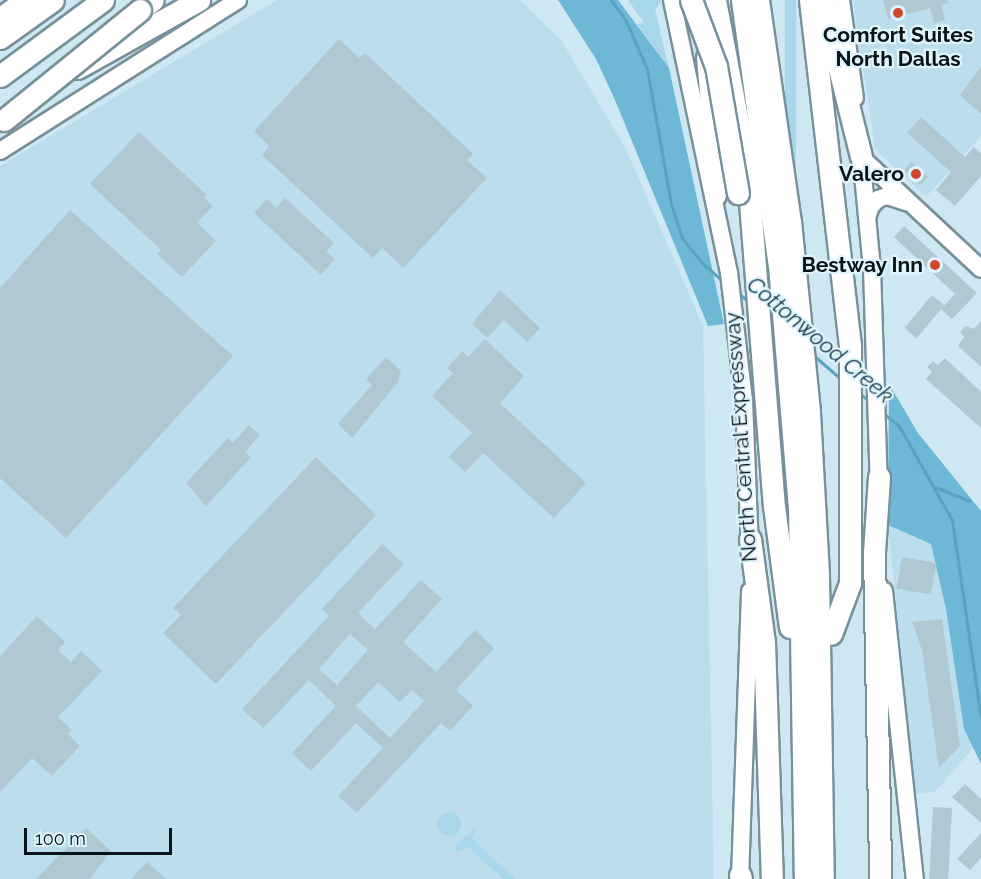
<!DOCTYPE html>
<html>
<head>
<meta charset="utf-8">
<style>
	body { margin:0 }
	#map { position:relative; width:981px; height:879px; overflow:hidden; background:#cee8f3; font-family:Raleway,sans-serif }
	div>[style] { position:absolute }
	.built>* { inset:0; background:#bbddec }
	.green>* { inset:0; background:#a8d7eb; transform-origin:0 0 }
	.round { border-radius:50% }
	.forest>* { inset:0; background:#6db8d6 }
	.stream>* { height:3px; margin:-1.5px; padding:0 1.5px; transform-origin:1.5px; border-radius:1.5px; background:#59a3c1 }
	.building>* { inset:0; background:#afc8d2; transform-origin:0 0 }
	.roads { filter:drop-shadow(2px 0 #78909a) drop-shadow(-2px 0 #78909a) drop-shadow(0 2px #78909a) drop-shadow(0 -2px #78909a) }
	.secondary>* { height:16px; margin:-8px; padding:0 8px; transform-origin:8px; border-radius:8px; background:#fff }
	.highway>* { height:21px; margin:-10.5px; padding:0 10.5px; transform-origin:10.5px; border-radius:10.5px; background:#fff }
	.bridges { filter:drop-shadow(2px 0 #78909a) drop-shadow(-2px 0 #78909a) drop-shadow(0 2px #78909a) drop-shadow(0 -2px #78909a) }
	.highway-bridge>* { height:21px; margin:-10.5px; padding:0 10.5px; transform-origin:10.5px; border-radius:10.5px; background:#fff }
	.dots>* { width:16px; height:16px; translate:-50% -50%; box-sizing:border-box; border:3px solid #dff4fd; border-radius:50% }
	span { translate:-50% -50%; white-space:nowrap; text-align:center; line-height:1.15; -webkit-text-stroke:4.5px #dff4fd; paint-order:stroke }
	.poi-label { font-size:21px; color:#091215; font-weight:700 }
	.right { translate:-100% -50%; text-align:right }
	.street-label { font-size:21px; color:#091215 }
	.water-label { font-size:22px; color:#173947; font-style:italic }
	.scale { position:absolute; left:24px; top:828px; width:148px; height:27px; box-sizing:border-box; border:3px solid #091215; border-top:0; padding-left:8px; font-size:18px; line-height:21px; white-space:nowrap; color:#091215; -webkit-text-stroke:4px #dff4fd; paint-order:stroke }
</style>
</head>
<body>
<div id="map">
	<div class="built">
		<div style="clip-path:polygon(277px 0,520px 0,561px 40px,625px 147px,703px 326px,714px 879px,0 879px,0 166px)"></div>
		<div style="clip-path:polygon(853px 0,981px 0,981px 136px,926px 197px,875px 149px)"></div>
		<div style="clip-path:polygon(888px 525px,931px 544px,946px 609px,964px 729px,973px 748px,935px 792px,916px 794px)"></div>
	</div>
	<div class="green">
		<div style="clip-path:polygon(628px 0,662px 0,655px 10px,669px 68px,637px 24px,644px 23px)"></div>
		<div style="left:785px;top:0;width:11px;height:310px"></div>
		<div class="round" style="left:437px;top:812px;width:24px;height:24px"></div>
		<div style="clip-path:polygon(476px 828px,472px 839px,515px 879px,503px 879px,467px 846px,460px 852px,456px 851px,456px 845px)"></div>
	</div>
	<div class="forest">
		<div style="clip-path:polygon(558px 0,618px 0,669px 68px,724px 324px,708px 326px,615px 100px,596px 59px)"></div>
		<div style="clip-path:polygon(889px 384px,918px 433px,981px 511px,981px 764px,964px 729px,946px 609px,931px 544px,888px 525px)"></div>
	</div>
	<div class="stream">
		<div style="left:611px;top:0;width:26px;rotate:54deg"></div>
		<div style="left:626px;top:21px;width:52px;rotate:66.4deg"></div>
		<div style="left:647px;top:69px;width:137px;rotate:79.9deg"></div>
		<div style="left:671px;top:204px;width:36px;rotate:72deg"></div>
		<div style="left:682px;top:238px;width:32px;rotate:51deg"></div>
		<div style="left:702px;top:263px;width:28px;rotate:41deg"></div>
		<div style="left:738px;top:293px;width:14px;rotate:39deg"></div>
		<div style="left:812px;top:354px;width:38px;rotate:41deg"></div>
		<div style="left:858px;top:392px;width:14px;rotate:39deg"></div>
		<div style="left:883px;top:413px;width:21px;rotate:39deg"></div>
		<div style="left:899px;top:426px;width:108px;rotate:60.6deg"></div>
		<div style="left:952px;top:520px;width:200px;rotate:81.7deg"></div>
		<div style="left:935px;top:487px;width:37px;rotate:22deg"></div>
	</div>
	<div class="building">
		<div style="clip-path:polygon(883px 0,948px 0,948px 3px,941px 5px,945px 20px,934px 23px,930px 8px,888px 19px)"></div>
		<div style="clip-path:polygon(339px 39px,359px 58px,365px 53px,473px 154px,467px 160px,487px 178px,403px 268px,382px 248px,373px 258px,262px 155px,269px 146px,254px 131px)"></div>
		<div style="clip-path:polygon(981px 67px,981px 114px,960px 95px)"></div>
		<div style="clip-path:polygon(921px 117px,965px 157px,974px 147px,981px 153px,981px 176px,955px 206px,936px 190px,951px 172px,907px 133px)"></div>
		<div style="clip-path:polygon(139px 132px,207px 195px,204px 198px,213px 206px,197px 223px,216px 241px,182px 277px,157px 254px,161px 250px,90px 184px)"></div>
		<div style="left:912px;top:162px;width:22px;height:11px;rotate:43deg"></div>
		<div style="clip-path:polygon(285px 198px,334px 243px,326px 251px,335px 259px,321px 275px,254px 213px,267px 199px,276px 208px)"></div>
		<div style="clip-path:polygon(70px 210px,233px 356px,66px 538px,0 478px,0 288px)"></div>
		<div style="clip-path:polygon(904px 226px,977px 293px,952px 319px,941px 309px,955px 294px,894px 237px)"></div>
		<div style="clip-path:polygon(500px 290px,540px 328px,527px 342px,504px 320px,487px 338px,472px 324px)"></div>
		<div style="left:932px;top:295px;width:16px;height:43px;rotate:40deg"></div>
		<div style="clip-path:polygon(981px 321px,981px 367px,958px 346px,964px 337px,960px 332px,966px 326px,974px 329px)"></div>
		<div style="clip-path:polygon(485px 339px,524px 376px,500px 403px,586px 483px,554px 518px,483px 453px,465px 472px,449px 457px,472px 433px,432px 396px,453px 373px,447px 368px,462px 351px,468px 357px)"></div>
		<div style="clip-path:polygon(386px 357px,401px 371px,398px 382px,352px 438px,338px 424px,372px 385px,366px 379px)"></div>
		<div style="clip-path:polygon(945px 358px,981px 392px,981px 428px,926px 379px,932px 372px,927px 367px,933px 361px,938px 365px)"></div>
		<div style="clip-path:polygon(249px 425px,260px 435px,245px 452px,251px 457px,206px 506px,186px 483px,228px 438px,233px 443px)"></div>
		<div style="clip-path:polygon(316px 457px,376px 515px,216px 684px,163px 633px,181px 615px,173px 608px)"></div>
		<div style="clip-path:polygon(evenodd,382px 544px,404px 564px,358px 613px,375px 629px,421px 580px,442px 599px,403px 642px,436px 672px,475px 630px,494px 648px,456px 690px,473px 706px,450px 731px,441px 723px,357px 813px,338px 796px,383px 748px,356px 723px,311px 771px,292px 753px,336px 706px,309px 680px,263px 728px,242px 709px,329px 616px,322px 609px,382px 544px,350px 634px,368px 650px,337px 685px,319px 669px,350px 634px,382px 544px,378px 682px,400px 702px,412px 690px,424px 701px,390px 738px,356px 706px,378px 682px)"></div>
		<div style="left:902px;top:557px;width:35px;height:32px;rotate:10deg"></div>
		<div style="clip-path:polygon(37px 616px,65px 642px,58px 650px,71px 662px,81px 651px,102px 671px,58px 717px,72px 730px,68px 734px,80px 746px,52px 776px,32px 758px,0 792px,0 656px)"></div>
		<div style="clip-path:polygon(942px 619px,960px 746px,939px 768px,922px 650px,912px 622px)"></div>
		<div style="clip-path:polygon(965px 784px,981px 799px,981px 823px,952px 797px)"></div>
		<div style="left:933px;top:807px;width:19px;height:72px;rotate:3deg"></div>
		<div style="clip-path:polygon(86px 828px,111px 851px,90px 879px,36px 879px)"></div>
		<div style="clip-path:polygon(981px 833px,981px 858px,970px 870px,957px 859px)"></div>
		<div style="clip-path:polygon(147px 862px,166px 879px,131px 879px)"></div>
	</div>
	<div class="roads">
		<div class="secondary">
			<div style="left:672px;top:0;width:279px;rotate:78.2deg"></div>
			<div style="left:729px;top:273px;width:128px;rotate:83.3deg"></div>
			<div style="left:744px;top:400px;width:150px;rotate:87.7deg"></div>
			<div style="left:841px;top:0;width:99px;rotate:81.9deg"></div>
			<div style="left:860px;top:144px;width:125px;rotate:84.5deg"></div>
			<div style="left:872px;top:268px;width:219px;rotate:88.2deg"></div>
			<div style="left:0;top:151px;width:282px;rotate:-32.4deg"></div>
			<div style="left:861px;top:157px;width:164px;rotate:43deg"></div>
			<div style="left:867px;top:218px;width:13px;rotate:-72deg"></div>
			<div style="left:871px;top:206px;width:10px;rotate:-45deg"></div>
			<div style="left:878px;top:199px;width:9px;rotate:-18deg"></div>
			<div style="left:887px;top:196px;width:20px;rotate:18deg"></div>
			<div style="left:884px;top:591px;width:290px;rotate:83.9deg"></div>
			<div style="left:740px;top:879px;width:288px;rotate:-88deg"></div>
		</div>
		<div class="highway">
			<div style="left:715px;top:0;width:180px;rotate:79.4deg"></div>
			<div style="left:748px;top:177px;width:330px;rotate:85.5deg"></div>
			<div style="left:774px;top:506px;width:122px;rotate:82.5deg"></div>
			<div style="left:742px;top:0;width:268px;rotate:82.1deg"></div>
			<div style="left:779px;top:265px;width:242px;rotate:85.3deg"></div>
			<div style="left:799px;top:506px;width:373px;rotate:89.1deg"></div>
			<div style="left:758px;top:0;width:223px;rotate:81.8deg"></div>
			<div style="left:790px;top:221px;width:193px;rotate:84.3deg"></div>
			<div style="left:809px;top:413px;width:162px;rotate:86.8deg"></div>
			<div style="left:818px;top:575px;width:304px;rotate:89.1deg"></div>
			<div style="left:810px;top:0;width:346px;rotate:83.4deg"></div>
			<div style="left:850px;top:344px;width:239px;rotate:90deg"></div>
			<div style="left:850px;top:583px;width:54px;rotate:110.4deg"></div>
			<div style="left:822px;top:0;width:162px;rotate:76deg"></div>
			<div style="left:140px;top:10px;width:16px;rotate:-38deg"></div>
			<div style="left:0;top:18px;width:32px;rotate:-35deg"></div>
			<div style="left:0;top:38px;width:65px;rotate:-35.6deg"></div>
			<div style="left:707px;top:57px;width:115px;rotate:85deg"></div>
			<div style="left:717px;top:172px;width:23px;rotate:95deg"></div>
			<div style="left:77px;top:68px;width:140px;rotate:-29.1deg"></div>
			<div style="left:0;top:76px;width:128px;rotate:-36.4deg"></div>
			<div style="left:879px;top:477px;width:76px;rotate:93.8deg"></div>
			<div style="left:874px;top:553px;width:326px;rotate:88.9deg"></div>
			<div style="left:750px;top:539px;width:104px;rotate:82.3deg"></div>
			<div style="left:764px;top:642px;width:237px;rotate:88.1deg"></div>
			<div style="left:740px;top:875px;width:4px;rotate:76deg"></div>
		</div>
	</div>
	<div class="bridges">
		<div class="highway-bridge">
			<div style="left:691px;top:0;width:71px;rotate:69.3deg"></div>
			<div style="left:716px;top:66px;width:129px;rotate:80.2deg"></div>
			<div style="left:4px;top:120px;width:175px;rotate:-39deg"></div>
		</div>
	</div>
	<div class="dots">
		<div style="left:898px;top:13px;background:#d1462e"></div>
		<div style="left:916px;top:174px;background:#d1462e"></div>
		<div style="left:935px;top:265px;background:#d1462e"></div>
	</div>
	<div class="poi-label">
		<span style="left:898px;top:47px">Comfort Suites<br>North Dallas</span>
		<span class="right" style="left:904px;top:174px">Valero</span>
		<span class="right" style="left:923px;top:265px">Bestway Inn</span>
	</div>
	<div class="street-label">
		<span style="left:741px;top:437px;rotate:-94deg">North Central Expressway</span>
	</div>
	<div class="water-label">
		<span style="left:820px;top:340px;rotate:40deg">Cottonwood Creek</span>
	</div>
	<div class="scale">100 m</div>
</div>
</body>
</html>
